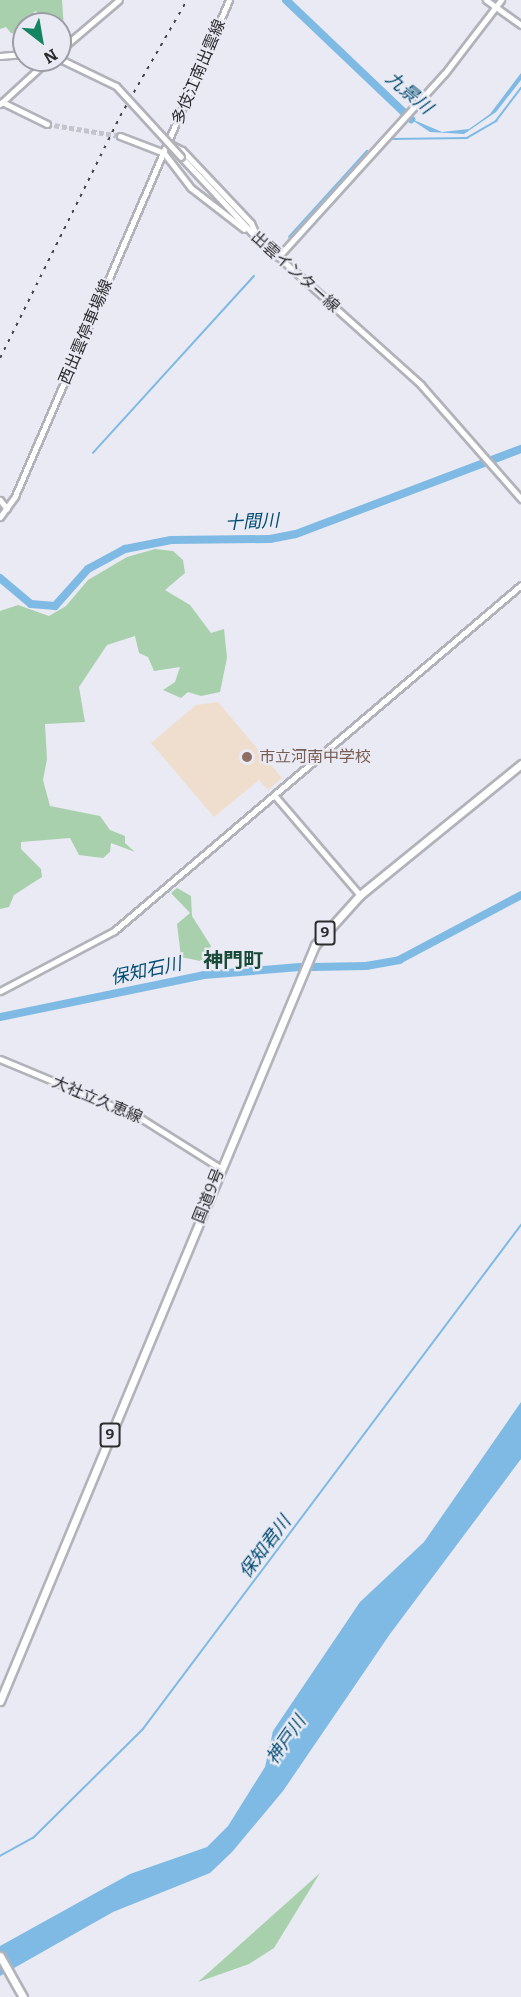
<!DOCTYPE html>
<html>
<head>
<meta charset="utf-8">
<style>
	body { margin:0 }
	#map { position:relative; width:521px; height:1997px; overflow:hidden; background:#e9eaf3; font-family:Bitter,"Noto Sans JP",serif }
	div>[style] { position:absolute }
	.education>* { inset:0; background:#efdecd }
	.green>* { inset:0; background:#a8d0ad }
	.water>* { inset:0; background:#7fbae4 }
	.stream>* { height:1.5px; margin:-0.75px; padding:0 0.75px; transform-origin:0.75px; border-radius:0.75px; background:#7fbae4 }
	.river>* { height:8px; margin:-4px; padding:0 4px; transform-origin:4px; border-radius:4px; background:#7fbae4 }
	.secondary-tunnel>* { height:5px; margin-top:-2.5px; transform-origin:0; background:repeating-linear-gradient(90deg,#c3c4cc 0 5px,transparent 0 7.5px) }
	.roads { filter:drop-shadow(2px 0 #b2b2ba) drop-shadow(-2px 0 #b2b2ba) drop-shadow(0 2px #b2b2ba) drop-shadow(0 -2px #b2b2ba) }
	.secondary>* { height:5px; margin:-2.5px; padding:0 2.5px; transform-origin:2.5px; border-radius:2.5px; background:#fff }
	.highway>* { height:7px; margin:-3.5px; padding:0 3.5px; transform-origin:3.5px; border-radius:3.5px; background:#fff }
	.rail>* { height:1.5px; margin-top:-0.75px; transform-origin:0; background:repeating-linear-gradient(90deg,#434447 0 3px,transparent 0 9px) }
	.bridges { filter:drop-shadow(2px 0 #b2b2ba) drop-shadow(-2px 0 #b2b2ba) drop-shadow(0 2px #b2b2ba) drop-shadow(0 -2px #b2b2ba) }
	.secondary-bridge>* { height:5px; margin:-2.5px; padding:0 2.5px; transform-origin:2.5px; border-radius:2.5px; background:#fff }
	.dots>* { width:16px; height:16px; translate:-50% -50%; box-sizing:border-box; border:3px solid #e9eaf3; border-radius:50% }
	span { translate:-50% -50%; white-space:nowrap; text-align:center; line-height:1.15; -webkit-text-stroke:4.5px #e9eaf3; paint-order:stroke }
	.shield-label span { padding:2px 4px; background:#e9eaf3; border:2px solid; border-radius:4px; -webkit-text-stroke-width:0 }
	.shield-label { font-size:15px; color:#2c2c2f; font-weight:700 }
	.street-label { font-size:16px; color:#2c2c2f }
	.education-label { font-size:16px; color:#785e54 }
	.left { translate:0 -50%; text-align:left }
	.water-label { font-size:18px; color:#004b72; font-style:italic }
	.quarter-label { font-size:20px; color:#194937; font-weight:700 }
	.north { position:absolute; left:12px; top:12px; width:60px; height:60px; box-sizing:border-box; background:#e9eaf3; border:2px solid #9d9ea5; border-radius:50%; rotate:149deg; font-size:16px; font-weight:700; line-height:24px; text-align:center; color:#2c2c2f }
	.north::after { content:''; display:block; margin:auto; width:21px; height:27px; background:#148462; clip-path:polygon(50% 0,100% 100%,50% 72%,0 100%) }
</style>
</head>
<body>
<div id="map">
	<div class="education">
		<div style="clip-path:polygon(218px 702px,282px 778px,268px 790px,259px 780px,214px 817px,151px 743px,196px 705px)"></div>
	</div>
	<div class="green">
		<div style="clip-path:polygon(0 0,62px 0,64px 28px,60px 36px,60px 24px,44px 24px,44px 15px,35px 11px,31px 16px,35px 24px,24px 24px,24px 36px,11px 33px,6px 27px,0 29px)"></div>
		<div style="clip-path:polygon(155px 549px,173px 551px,183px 560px,185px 573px,165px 590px,190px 605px,211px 633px,224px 629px,227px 658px,220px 692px,201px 696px,188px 692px,181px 698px,163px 690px,175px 682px,180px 667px,154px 671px,148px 657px,139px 653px,135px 636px,107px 645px,79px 687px,85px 722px,45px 724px,47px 759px,43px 780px,50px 806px,100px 816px,110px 830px,125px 836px,125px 843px,135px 852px,111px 843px,110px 852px,103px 858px,79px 855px,70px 838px,21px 842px,21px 849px,41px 869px,42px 877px,14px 895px,9px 907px,0 909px,0 611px,18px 605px,49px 616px,66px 606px,88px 580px,127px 557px)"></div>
		<div style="clip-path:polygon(177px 888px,191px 896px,192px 916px,211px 946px,205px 962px,181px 957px,177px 924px,190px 913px,171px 893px)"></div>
		<div style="clip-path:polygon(320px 1873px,274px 1948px,249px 1964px,198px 1982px)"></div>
	</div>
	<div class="water">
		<div style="clip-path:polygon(521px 73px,521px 80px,496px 112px,464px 134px,430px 132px,409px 118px,442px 132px,469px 129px,490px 114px)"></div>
		<div style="clip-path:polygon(521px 1402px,521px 1459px,390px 1634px,283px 1791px,232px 1852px,210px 1873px,113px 1912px,0 1976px,0 1946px,130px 1874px,207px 1847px,228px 1826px,265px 1767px,273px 1731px,360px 1602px,424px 1542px)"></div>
	</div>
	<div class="stream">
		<div style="left:391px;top:139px;width:76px;rotate:-0.8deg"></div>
		<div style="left:467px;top:138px;width:34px;rotate:-30deg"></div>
		<div style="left:496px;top:121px;width:41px;rotate:-52.9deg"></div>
		<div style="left:289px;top:237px;width:116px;rotate:-47.8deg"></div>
		<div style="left:93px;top:453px;width:239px;rotate:-47.7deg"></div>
		<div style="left:0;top:1856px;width:38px;rotate:-29deg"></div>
		<div style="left:33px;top:1838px;width:155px;rotate:-44.7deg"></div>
		<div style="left:143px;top:1729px;width:630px;rotate:-53.13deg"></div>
	</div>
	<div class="river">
		<div style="left:286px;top:0;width:173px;rotate:43.6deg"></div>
		<div style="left:0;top:578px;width:40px;rotate:40deg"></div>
		<div style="left:31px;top:604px;width:24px;rotate:5deg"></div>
		<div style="left:55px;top:606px;width:50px;rotate:-48.3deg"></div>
		<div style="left:88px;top:569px;width:42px;rotate:-28.4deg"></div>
		<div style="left:125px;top:549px;width:47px;rotate:-11.1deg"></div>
		<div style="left:171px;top:540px;width:99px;rotate:-0.6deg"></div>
		<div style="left:270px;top:539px;width:26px;rotate:-11deg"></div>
		<div style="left:296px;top:534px;width:241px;rotate:-20.7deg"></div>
		<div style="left:313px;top:967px;width:53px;rotate:-1.1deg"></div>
		<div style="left:366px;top:966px;width:34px;rotate:-10deg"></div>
		<div style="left:399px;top:960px;width:138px;rotate:-28deg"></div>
		<div style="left:0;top:1017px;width:208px;rotate:-11.6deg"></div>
		<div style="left:204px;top:975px;width:96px;rotate:-4.8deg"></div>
	</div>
	<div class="secondary-tunnel">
		<div style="left:47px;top:124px;width:74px;rotate:9.3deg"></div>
	</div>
	<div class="roads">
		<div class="secondary">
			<div style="left:486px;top:0;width:43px;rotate:35.5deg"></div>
			<div style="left:60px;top:50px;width:77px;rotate:-40.3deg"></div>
			<div style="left:0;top:56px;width:24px;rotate:-5deg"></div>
			<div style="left:2px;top:102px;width:50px;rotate:26.1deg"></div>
			<div style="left:0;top:104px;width:65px;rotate:-42.5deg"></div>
			<div style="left:120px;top:136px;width:47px;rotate:21.1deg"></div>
			<div style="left:164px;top:153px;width:44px;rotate:52.4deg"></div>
			<div style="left:191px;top:188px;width:67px;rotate:37.7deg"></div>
			<div style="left:170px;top:144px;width:13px;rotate:27deg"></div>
			<div style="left:182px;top:150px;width:100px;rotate:46.6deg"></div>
			<div style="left:251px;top:223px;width:15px;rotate:67deg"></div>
			<div style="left:181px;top:157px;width:105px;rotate:46.9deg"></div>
			<div style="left:253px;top:234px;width:226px;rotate:41.9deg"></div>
			<div style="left:421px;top:385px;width:152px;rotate:48.7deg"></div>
			<div style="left:278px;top:257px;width:248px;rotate:-47.8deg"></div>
			<div style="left:445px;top:73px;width:92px;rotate:-52.5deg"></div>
			<div style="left:0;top:500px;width:11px;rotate:52deg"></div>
			<div style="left:0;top:517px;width:26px;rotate:-54deg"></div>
			<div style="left:15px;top:496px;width:540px;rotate:-66.66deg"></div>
			<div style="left:275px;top:796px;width:130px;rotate:49.4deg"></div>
			<div style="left:0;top:991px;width:129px;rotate:-27.8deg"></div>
			<div style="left:114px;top:931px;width:534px;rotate:-40.37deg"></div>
			<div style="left:0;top:1059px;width:151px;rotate:22.6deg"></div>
			<div style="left:139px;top:1117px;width:96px;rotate:32.2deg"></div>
		</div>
		<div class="highway">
			<div style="left:0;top:1701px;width:819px;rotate:-67.38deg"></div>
			<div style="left:315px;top:945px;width:67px;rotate:-48deg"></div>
			<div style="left:360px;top:895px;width:208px;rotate:-39.1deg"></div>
			<div style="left:0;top:1956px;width:47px;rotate:60.7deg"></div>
		</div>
	</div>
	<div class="rail">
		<div style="left:0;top:358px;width:270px;rotate:-63.6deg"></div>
		<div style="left:120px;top:116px;width:134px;rotate:-60deg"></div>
	</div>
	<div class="bridges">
		<div class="secondary-bridge">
			<div style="left:60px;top:59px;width:62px;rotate:25.7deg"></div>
			<div style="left:116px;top:86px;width:96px;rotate:47.5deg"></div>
		</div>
	</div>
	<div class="dots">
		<div style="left:247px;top:757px;background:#8d6e63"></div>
	</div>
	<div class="shield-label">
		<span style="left:325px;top:933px">9</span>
		<span style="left:110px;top:1435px">9</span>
	</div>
	<div class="street-label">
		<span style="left:199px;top:72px;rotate:-67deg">多伎江南出雲線</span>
		<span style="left:295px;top:272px;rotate:42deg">出雲インター線</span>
		<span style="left:86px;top:332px;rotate:-67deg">西出雲停車場線</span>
		<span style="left:97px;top:1100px;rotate:23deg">大社立久恵線</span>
		<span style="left:209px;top:1196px;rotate:-68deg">国道9号</span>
	</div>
	<div class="education-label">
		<span class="left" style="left:259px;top:757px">市立河南中学校</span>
	</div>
	<div class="water-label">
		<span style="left:409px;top:93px;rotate:40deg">九景川</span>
		<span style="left:252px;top:522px;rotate:-3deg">十間川</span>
		<span style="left:146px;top:971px;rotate:-12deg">保知石川</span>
		<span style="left:265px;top:1547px;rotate:-53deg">保知君川</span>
		<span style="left:286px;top:1740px;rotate:-55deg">神戸川</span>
	</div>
	<div class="quarter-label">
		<span style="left:233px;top:960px">神門町</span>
	</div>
	<div class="north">N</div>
</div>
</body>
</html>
